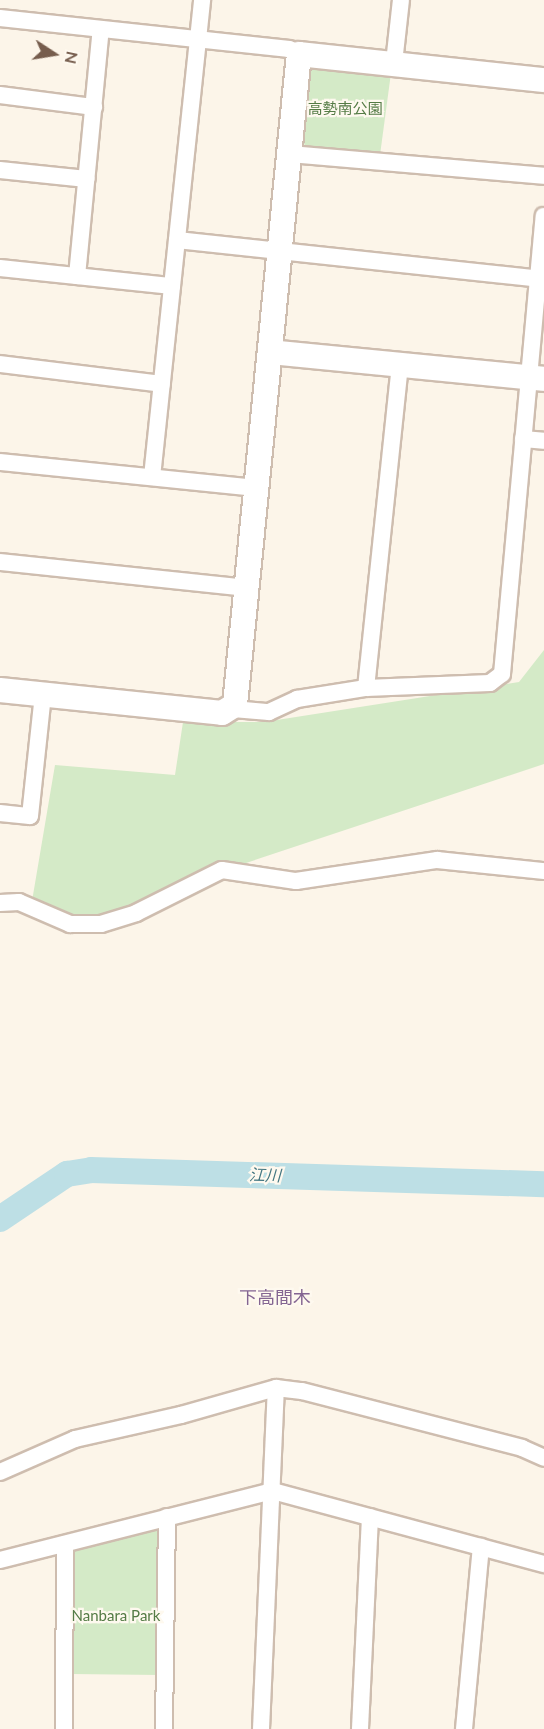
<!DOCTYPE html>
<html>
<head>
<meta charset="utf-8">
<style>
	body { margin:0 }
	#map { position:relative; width:544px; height:1729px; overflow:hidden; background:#fcf5e9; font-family:Lato,"Noto Sans JP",sans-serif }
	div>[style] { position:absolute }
	.green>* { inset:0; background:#d4eac7 }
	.river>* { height:26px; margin:-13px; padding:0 13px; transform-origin:13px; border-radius:13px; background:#bddfe5 }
	.roads { filter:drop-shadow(2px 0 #cebdaf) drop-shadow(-2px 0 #cebdaf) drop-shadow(0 2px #cebdaf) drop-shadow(0 -2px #cebdaf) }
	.street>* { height:16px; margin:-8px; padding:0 8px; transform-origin:8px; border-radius:8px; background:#fff }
	.secondary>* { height:24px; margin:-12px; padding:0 12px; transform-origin:12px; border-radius:12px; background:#fff }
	span { translate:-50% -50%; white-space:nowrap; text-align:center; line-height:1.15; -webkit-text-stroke:4.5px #fef9ef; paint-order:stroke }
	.park-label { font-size:15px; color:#547b45 }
	.water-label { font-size:16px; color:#437681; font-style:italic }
	.quarter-label { font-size:18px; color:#846592 }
	.north { position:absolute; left:24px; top:24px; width:60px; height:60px; -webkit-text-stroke:4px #fef9ef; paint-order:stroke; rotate:102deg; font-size:16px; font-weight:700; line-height:24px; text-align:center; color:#765d4d }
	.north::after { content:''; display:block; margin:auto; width:21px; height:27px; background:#765d4d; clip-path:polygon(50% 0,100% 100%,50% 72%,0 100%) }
</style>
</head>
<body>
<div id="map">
	<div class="green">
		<div style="clip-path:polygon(314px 64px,391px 73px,380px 155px,307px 147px,298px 138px,304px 70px)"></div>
		<div style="clip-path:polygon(544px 650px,544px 764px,243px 864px,101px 924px,31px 907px,55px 765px,175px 775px,183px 722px,264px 722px,519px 682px)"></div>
		<div style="clip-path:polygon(152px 1526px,162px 1534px,159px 1675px,71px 1674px,71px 1558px,78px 1546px)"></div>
	</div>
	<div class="river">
		<div style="left:0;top:1219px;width:81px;rotate:-33.9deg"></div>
		<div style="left:67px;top:1174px;width:24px;rotate:-9deg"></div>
		<div style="left:91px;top:1170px;width:453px;rotate:1.8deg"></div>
	</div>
	<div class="roads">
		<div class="street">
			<div style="left:0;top:18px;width:291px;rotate:6.1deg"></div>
			<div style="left:289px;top:49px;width:11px;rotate:27deg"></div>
			<div style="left:394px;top:63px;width:63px;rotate:-83.7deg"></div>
			<div style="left:0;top:95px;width:95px;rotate:7.3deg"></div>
			<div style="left:289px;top:154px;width:256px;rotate:4.9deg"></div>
			<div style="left:0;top:170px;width:87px;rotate:5.9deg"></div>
			<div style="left:177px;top:240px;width:369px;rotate:6.1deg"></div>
			<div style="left:0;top:268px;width:173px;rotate:6deg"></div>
			<div style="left:77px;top:276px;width:248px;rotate:-84.5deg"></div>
			<div style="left:0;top:364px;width:163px;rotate:7deg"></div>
			<div style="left:523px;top:439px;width:21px;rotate:5deg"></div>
			<div style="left:0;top:462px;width:257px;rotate:5.8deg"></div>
			<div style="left:152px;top:477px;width:480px;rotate:-84deg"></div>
			<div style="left:0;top:562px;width:248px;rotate:6deg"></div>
			<div style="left:366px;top:688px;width:326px;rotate:-84deg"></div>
			<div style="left:233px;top:709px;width:36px;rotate:5deg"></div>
			<div style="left:269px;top:712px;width:31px;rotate:-25deg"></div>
			<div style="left:297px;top:699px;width:70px;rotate:-9.1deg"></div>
			<div style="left:366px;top:688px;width:124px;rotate:-2.3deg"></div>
			<div style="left:490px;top:683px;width:15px;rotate:-37deg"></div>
			<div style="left:502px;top:674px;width:460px;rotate:-84.8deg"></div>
			<div style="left:0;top:813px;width:30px;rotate:6deg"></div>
			<div style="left:30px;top:816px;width:122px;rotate:-83.9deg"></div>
			<div style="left:0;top:903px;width:19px;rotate:-3deg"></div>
			<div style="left:19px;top:902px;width:56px;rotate:23.3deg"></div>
			<div style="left:70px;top:924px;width:31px"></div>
			<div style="left:101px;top:924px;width:37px;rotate:-17deg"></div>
			<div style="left:136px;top:913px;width:96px;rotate:-26.6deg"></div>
			<div style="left:222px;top:870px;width:75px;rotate:8.5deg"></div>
			<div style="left:296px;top:881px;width:143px;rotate:-8.5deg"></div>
			<div style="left:437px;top:860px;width:108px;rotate:5.9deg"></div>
			<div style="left:0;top:1472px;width:82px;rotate:-23.7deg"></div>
			<div style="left:75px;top:1439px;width:109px;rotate:-12.8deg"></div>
			<div style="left:181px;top:1415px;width:99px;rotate:-15.9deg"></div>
			<div style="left:276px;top:1388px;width:26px;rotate:7deg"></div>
			<div style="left:302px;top:1391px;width:227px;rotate:14.5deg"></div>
			<div style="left:522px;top:1448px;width:24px;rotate:24deg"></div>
			<div style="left:0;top:1560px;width:282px;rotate:-14.2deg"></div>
			<div style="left:273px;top:1491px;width:281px;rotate:15.1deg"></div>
			<div style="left:64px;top:1729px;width:185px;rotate:-89.7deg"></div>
			<div style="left:164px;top:1729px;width:212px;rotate:-89.2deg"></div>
			<div style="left:261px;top:1729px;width:341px;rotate:-87.5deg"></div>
			<div style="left:360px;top:1729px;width:212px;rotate:-87.3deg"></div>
			<div style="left:464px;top:1729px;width:183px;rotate:-84.7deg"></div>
		</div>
		<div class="secondary">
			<div style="left:270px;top:352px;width:275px;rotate:5.6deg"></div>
			<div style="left:0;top:690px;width:223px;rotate:5.9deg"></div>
			<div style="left:222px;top:713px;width:15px;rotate:-32deg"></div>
			<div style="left:235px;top:705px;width:654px;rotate:-84.39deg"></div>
			<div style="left:299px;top:54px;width:246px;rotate:6.1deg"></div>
		</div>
	</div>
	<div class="park-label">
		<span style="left:345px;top:109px">高勢南公園</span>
		<span style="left:116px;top:1616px">Nanbara Park</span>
	</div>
	<div class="water-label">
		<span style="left:265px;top:1175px;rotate:2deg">江川</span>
	</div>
	<div class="quarter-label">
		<span style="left:275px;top:1297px">下高間木</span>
	</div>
	<div class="north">N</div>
</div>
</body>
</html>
